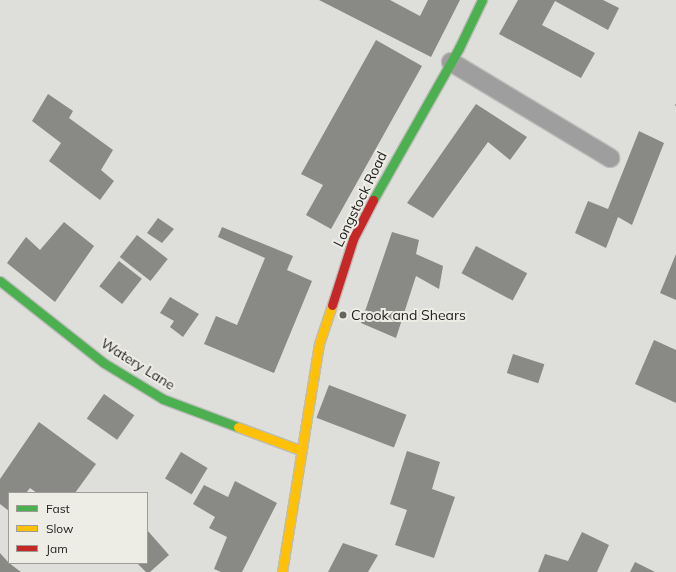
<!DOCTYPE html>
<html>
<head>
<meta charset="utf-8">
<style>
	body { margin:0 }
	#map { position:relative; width:676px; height:572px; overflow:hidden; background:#dededa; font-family:Mulish,sans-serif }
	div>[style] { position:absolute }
	.building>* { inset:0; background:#898986; transform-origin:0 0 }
	.path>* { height:2.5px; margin-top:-1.25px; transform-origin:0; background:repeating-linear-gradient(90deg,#a4a4a3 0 3px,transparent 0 6px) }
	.roads { filter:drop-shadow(1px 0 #bcbcba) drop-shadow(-1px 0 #bcbcba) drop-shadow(0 1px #bcbcba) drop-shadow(0 -1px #bcbcba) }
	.lane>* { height:18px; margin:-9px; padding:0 9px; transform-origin:9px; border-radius:9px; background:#9e9e9e }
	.fast>* { height:9px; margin:-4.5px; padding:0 4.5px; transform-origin:4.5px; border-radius:4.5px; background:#4caf50 }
	.slow>* { height:9px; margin:-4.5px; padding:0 4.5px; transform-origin:4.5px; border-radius:4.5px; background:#ffc107 }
	.jam>* { height:9px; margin:-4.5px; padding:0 4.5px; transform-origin:4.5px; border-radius:4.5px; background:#c62828 }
	.dots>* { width:11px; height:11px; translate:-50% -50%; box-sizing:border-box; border:2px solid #edece5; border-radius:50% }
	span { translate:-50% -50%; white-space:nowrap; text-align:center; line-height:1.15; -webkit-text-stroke:4px #edece5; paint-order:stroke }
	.street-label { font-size:14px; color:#242321 }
	.poi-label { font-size:14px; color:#242321 }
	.left { translate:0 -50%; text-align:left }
	.legend { position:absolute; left:8px; top:492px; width:140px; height:72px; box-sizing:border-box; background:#edece5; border:1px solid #9d9c97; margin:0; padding:5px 7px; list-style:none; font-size:12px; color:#242321 }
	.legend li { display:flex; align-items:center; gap:8px; height:20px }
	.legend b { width:20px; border:1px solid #9d9c97 }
</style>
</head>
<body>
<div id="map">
	<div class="building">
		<div style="clip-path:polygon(319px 0,390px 0,420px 16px,428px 0,460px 0,431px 57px)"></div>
		<div style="clip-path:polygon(518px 0,603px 0,619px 8px,608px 30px,555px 1px,542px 25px,595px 53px,581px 78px,499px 34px)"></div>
		<div style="clip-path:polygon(376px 40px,422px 66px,331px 229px,306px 215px,323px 185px,301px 174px)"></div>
		<div style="clip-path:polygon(48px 94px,73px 111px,69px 118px,113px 150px,101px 170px,114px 181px,100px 200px,49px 161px,61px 143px,32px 121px)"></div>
		<div style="clip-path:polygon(476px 104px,527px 137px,510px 160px,488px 142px,433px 218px,407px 203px)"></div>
		<div style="clip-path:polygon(639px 131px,664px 143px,632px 225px,618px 217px,606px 248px,575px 233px,588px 201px,608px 209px)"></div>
		<div style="clip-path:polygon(158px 218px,174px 229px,162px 243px,147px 233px)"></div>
		<div style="clip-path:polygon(64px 222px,94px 246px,55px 302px,7px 263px,26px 237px,40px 250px)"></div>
		<div style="clip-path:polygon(222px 227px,293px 256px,287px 270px,312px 281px,274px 373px,204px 344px,216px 316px,237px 325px,265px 258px,218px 237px)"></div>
		<div style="clip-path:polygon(392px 232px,419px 240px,416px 254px,443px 266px,439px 289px,416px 276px,396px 338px,361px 323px)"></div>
		<div style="left:137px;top:235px;width:39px;height:28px;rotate:38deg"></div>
		<div style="left:476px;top:246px;width:58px;height:31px;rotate:28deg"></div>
		<div style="clip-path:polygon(676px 254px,676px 300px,660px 293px)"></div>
		<div style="left:119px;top:261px;width:29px;height:32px;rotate:38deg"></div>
		<div style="clip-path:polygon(170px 297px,199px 314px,183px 337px,170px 327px,174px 321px,160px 313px)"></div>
		<div style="clip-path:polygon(654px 340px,676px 350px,676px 403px,635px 384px)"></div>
		<div style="left:513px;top:354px;width:33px;height:20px;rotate:18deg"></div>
		<div style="left:329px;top:385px;width:83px;height:35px;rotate:21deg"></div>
		<div style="left:104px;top:394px;width:37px;height:30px;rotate:35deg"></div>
		<div style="clip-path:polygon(39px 422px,96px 464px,75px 493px,37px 493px,30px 488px,26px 493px,9px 493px,9px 511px,0 504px,0 479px)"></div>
		<div style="clip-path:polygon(407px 451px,440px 462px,432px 489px,455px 497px,434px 558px,395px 545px,407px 510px,390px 504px)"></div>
		<div style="left:181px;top:452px;width:31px;height:31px;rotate:31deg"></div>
		<div style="clip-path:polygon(235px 481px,277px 503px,242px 572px,221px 572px,214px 569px,227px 537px,209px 528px,215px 517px,193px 504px,204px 485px,228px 497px)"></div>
		<div style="clip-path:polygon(147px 530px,169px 555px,150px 572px,146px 572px,137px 563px,147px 563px)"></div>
		<div style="clip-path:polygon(582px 532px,609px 545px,597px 572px,538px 572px,545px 554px,568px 561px)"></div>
		<div style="clip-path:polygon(343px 543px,378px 555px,368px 572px,328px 572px)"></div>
		<div style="clip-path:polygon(0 553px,9px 563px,21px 572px,0 572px)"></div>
		<div style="clip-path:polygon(635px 562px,655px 572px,630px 572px)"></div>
	</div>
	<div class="path">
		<div style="left:675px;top:105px;width:1px"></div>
	</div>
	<div class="roads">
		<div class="lane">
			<div style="left:451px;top:62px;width:186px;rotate:31.1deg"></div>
		</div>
		<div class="fast">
			<div style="left:373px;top:200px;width:175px;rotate:-60.5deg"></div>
			<div style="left:459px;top:48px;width:53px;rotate:-64.4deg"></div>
			<div style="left:0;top:281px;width:132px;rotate:38.3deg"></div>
			<div style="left:104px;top:363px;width:69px;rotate:31.4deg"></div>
			<div style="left:163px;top:399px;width:80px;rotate:20.5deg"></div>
		</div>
		<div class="slow">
			<div style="left:238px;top:427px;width:66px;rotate:20.4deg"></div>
			<div style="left:282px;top:572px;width:231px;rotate:-80.8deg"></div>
			<div style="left:319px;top:344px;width:41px;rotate:-71.6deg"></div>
		</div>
		<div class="jam">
			<div style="left:332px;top:305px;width:69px;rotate:-72.3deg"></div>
			<div style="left:353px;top:239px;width:44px;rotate:-62.9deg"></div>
		</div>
	</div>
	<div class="dots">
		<div style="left:343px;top:315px;background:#656462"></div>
	</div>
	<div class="street-label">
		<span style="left:360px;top:199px;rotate:-64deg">Longstock Road</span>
		<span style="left:138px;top:364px;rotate:32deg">Watery Lane</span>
	</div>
	<div class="poi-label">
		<span class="left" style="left:351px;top:315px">Crook and Shears</span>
	</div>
	<ul class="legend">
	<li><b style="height:5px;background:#4caf50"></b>Fast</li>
	<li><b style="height:5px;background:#ffc107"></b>Slow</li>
	<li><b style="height:5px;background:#c62828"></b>Jam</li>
	</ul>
</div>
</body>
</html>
